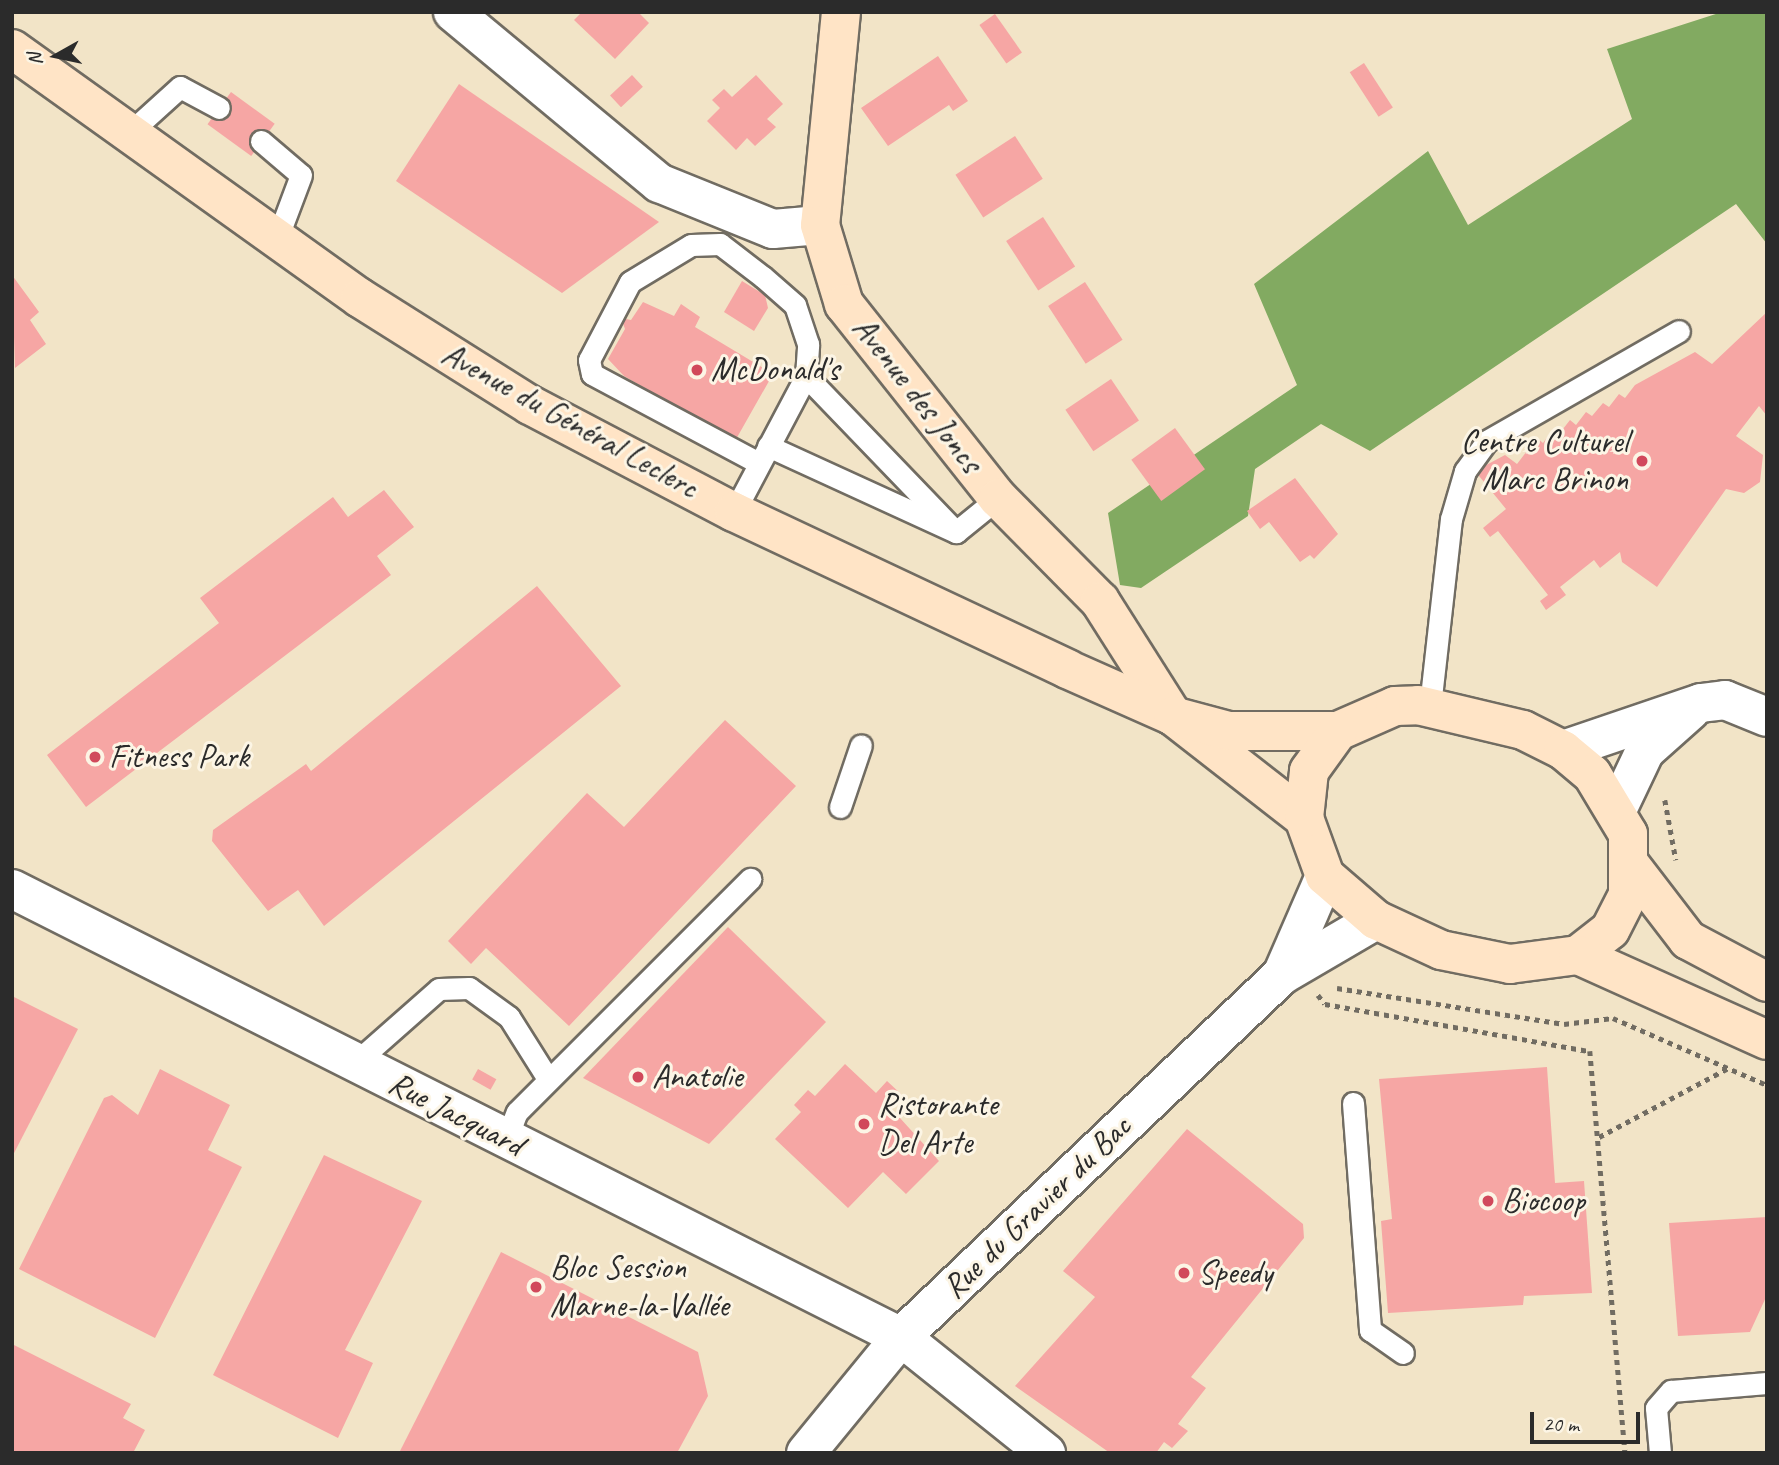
<!DOCTYPE html>
<html>
<head>
<meta charset="utf-8">
<style>
	body { margin:0 }
	#map { position:relative; width:1779px; height:1465px; overflow:hidden; background:#f2e4c7; font-family:Caveat,sans-serif }
	div>[style] { position:absolute }
	.forest>* { inset:0; background:#82aa61 }
	.building>* { inset:0; background:#f6a6a4; transform-origin:0 0 }
	.path>* { height:4.5px; margin-top:-2.25px; transform-origin:0; background:repeating-linear-gradient(90deg,#716c62 0 5px,transparent 0 10px) }
	.roads { filter:drop-shadow(2px 0 #716c62) drop-shadow(-2px 0 #716c62) drop-shadow(0 2px #716c62) drop-shadow(0 -2px #716c62) }
	.lane>* { height:21px; margin:-10.5px; padding:0 10.5px; transform-origin:10.5px; border-radius:10.5px; background:#fff }
	.street>* { height:38px; margin:-19px; padding:0 19px; transform-origin:19px; border-radius:19px; background:#fff }
	.secondary>* { height:38px; margin:-19px; padding:0 19px; transform-origin:19px; border-radius:19px; background:#ffe4c6 }
	.dots>* { width:19px; height:19px; translate:-50% -50%; box-sizing:border-box; border:4px solid #fcf5e5; border-radius:50% }
	span { translate:-50% -50%; white-space:nowrap; text-align:center; line-height:1.15; -webkit-text-stroke:6px #fcf5e5; paint-order:stroke }
	.poi-label { font-size:33px; color:#2b2b2b }
	.left { translate:0 -50%; text-align:left }
	.right { translate:-100% -50%; text-align:right }
	.street-label { font-size:33px; color:#2b2b2b }
	.frame { position:absolute; inset:0; border:14px solid #2b2b2b; pointer-events:none }
	.north { position:absolute; left:21px; top:21px; width:70px; height:70px; -webkit-text-stroke:5px #fcf5e5; paint-order:stroke; rotate:261deg; font-size:19px; font-weight:700; line-height:28px; text-align:center; color:#2b2b2b }
	.north::after { content:''; display:block; margin:auto; width:24px; height:32px; background:#2b2b2b; clip-path:polygon(50% 0,100% 100%,50% 72%,0 100%) }
	.scale { position:absolute; left:1530px; top:1412px; width:110px; height:32px; box-sizing:border-box; border:4px solid #2b2b2b; border-top:0; padding-left:9px; font-size:21px; line-height:24px; white-space:nowrap; color:#2b2b2b; -webkit-text-stroke:5px #fcf5e5; paint-order:stroke }
</style>
</head>
<body>
<div id="map">
	<div class="forest">
		<div style="clip-path:polygon(1722px 12px,1767px 12px,1767px 244px,1736px 204px,1370px 451px,1321px 424px,1255px 469px,1248px 516px,1141px 588px,1120px 585px,1108px 513px,1297px 385px,1254px 284px,1428px 151px,1468px 225px,1632px 119px,1607px 49px)"></div>
	</div>
	<div class="building">
		<div style="clip-path:polygon(582px 12px,638px 12px,649px 23px,615px 59px,574px 20px)"></div>
		<div style="left:995px;top:14px;width:47px;height:19px;rotate:55deg"></div>
		<div style="clip-path:polygon(938px 56px,968px 101px,953px 111px,949px 105px,888px 146px,861px 108px)"></div>
		<div style="left:1364px;top:63px;width:53px;height:17px;rotate:57deg"></div>
		<div style="left:632px;top:75px;width:16px;height:30px;rotate:47deg"></div>
		<div style="clip-path:polygon(756px 75px,783px 104px,767px 119px,776px 127px,755px 146px,747px 138px,736px 150px,707px 121px,720px 108px,712px 100px,724px 89px,732px 97px)"></div>
		<div style="clip-path:polygon(459px 84px,659px 222px,562px 293px,396px 181px)"></div>
		<div style="left:231px;top:92px;width:54px;height:40px;rotate:36deg"></div>
		<div style="left:1015px;top:136px;width:51px;height:71px;rotate:57deg"></div>
		<div style="left:1043px;top:217px;width:59px;height:44px;rotate:57deg"></div>
		<div style="clip-path:polygon(12px 275px,39px 312px,30px 320px,46px 344px,15px 368px)"></div>
		<div style="clip-path:polygon(742px 281px,765px 295px,768px 308px,754px 331px,724px 312px)"></div>
		<div style="left:1085px;top:282px;width:69px;height:44px;rotate:57deg"></div>
		<div style="clip-path:polygon(643px 302px,674px 316px,681px 304px,700px 317px,695px 327px,773px 374px,735px 441px,624px 376px,608px 359px,625px 329px,621px 318px,631px 320px)"></div>
		<div style="clip-path:polygon(1767px 312px,1767px 416px,1759px 406px,1736px 436px,1763px 455px,1760px 482px,1744px 493px,1726px 489px,1657px 587px,1622px 562px,1620px 552px,1600px 568px,1594px 560px,1560px 587px,1566px 595px,1546px 610px,1540px 601px,1548px 595px,1498px 531px,1490px 537px,1483px 528px,1506px 509px,1475px 471px,1505px 455px,1517px 464px,1537px 438px,1543px 443px,1553px 429px,1559px 434px,1570px 420px,1576px 425px,1586px 412px,1592px 416px,1603px 403px,1609px 407px,1619px 394px,1625px 398px,1635px 385px,1695px 352px,1712px 364px)"></div>
		<div style="left:1111px;top:379px;width:50px;height:55px;rotate:56deg"></div>
		<div style="left:1175px;top:428px;width:51px;height:54px;rotate:54deg"></div>
		<div style="clip-path:polygon(1295px 478px,1338px 534px,1314px 559px,1310px 555px,1300px 562px,1269px 522px,1260px 529px,1247px 511px)"></div>
		<div style="clip-path:polygon(384px 490px,414px 527px,377px 556px,391px 575px,86px 807px,47px 755px,219px 623px,200px 598px,333px 497px,348px 517px)"></div>
		<div style="clip-path:polygon(537px 586px,621px 686px,324px 926px,298px 890px,268px 911px,212px 841px,213px 830px,306px 764px,311px 771px)"></div>
		<div style="clip-path:polygon(725px 720px,796px 786px,569px 1026px,486px 948px,471px 964px,448px 941px,587px 793px,624px 827px)"></div>
		<div style="clip-path:polygon(728px 927px,826px 1022px,709px 1144px,583px 1078px)"></div>
		<div style="clip-path:polygon(12px 996px,78px 1029px,12px 1157px)"></div>
		<div style="clip-path:polygon(845px 1064px,876px 1093px,887px 1081px,901px 1094px,890px 1107px,939px 1161px,906px 1194px,883px 1172px,848px 1208px,775px 1139px,801px 1112px,794px 1105px,808px 1090px,815px 1096px)"></div>
		<div style="clip-path:polygon(1547px 1067px,1555px 1183px,1584px 1181px,1592px 1293px,1524px 1296px,1523px 1305px,1388px 1313px,1381px 1221px,1392px 1219px,1379px 1079px)"></div>
		<div style="clip-path:polygon(160px 1069px,230px 1105px,208px 1150px,242px 1167px,155px 1338px,19px 1269px,104px 1098px,112px 1095px,138px 1115px)"></div>
		<div style="left:478px;top:1069px;width:21px;height:12px;rotate:29deg"></div>
		<div style="clip-path:polygon(1187px 1129px,1303px 1224px,1304px 1238px,1191px 1377px,1206px 1388px,1178px 1424px,1188px 1431px,1172px 1448px,1164px 1442px,1156px 1453px,1110px 1453px,1015px 1386px,1095px 1297px,1063px 1271px)"></div>
		<div style="clip-path:polygon(324px 1155px,422px 1201px,345px 1350px,373px 1363px,338px 1438px,213px 1375px)"></div>
		<div style="clip-path:polygon(1767px 1217px,1767px 1295px,1750px 1332px,1678px 1336px,1669px 1223px)"></div>
		<div style="clip-path:polygon(501px 1252px,698px 1352px,708px 1396px,677px 1453px,399px 1453px)"></div>
		<div style="clip-path:polygon(12px 1344px,131px 1404px,123px 1418px,145px 1430px,133px 1453px,12px 1453px)"></div>
	</div>
	<div class="path">
		<div style="left:1665px;top:800px;width:61px;rotate:79.6deg"></div>
		<div style="left:1337px;top:988px;width:230px;rotate:9deg"></div>
		<div style="left:1564px;top:1024px;width:49px;rotate:-7deg"></div>
		<div style="left:1613px;top:1018px;width:168px;rotate:23.5deg"></div>
		<div style="left:1318px;top:995px;width:11px;rotate:52deg"></div>
		<div style="left:1325px;top:1004px;width:269px;rotate:10.1deg"></div>
		<div style="left:1590px;top:1051px;width:404px;rotate:85deg"></div>
		<div style="left:1599px;top:1137px;width:146px;rotate:-28.1deg"></div>
	</div>
	<div class="roads">
		<div class="lane">
			<div style="left:128px;top:134px;width:70px;rotate:-42.1deg"></div>
			<div style="left:180px;top:87px;width:44px;rotate:28.3deg"></div>
			<div style="left:261px;top:141px;width:52px;rotate:40.4deg"></div>
			<div style="left:301px;top:175px;width:68px;rotate:110.6deg"></div>
			<div style="left:768px;top:446px;width:207px;rotate:24.6deg"></div>
			<div style="left:956px;top:532px;width:216px;rotate:-133.9deg"></div>
			<div style="left:734px;top:512px;width:154px;rotate:-62.1deg"></div>
			<div style="left:806px;top:376px;width:32px;rotate:-86deg"></div>
			<div style="left:808px;top:344px;width:41px;rotate:-108.4deg"></div>
			<div style="left:795px;top:305px;width:43px;rotate:-138.8deg"></div>
			<div style="left:763px;top:277px;width:54px;rotate:-142.5deg"></div>
			<div style="left:720px;top:244px;width:29px;rotate:178deg"></div>
			<div style="left:691px;top:245px;width:71px;rotate:148.8deg"></div>
			<div style="left:630px;top:282px;width:88px;rotate:117.7deg"></div>
			<div style="left:589px;top:360px;width:14px;rotate:78deg"></div>
			<div style="left:592px;top:374px;width:189px;rotate:28.1deg"></div>
			<div style="left:956px;top:532px;width:54px;rotate:-39deg"></div>
			<div style="left:1430px;top:706px;width:188px;rotate:-83.6deg"></div>
			<div style="left:1451px;top:519px;width:50px;rotate:-73.7deg"></div>
			<div style="left:1465px;top:471px;width:37px;rotate:-54deg"></div>
			<div style="left:1487px;top:441px;width:221px;rotate:-29.8deg"></div>
			<div style="left:840px;top:807px;width:65px;rotate:-71.3deg"></div>
			<div style="left:355px;top:1063px;width:112px;rotate:-41.4deg"></div>
			<div style="left:439px;top:989px;width:30px;rotate:-2deg"></div>
			<div style="left:469px;top:988px;width:49px;rotate:35.9deg"></div>
			<div style="left:509px;top:1017px;width:73px;rotate:57.8deg"></div>
			<div style="left:1353px;top:1103px;width:228px;rotate:85.7deg"></div>
			<div style="left:1370px;top:1330px;width:40px;rotate:34.9deg"></div>
			<div style="left:506px;top:1140px;width:30px;rotate:-69deg"></div>
			<div style="left:517px;top:1112px;width:330px;rotate:-45deg"></div>
			<div style="left:1660px;top:1453px;width:45px;rotate:-95.1deg"></div>
			<div style="left:1656px;top:1408px;width:23px;rotate:-49deg"></div>
			<div style="left:1671px;top:1391px;width:96px;rotate:-4.8deg"></div>
		</div>
		<div class="street">
			<div style="left:453px;top:12px;width:268px;rotate:39.7deg"></div>
			<div style="left:659px;top:183px;width:123px;rotate:22deg"></div>
			<div style="left:773px;top:229px;width:47px;rotate:-4.9deg"></div>
			<div style="left:1563px;top:750px;width:146px;rotate:-18.8deg"></div>
			<div style="left:1701px;top:703px;width:24px;rotate:-7deg"></div>
			<div style="left:1725px;top:700px;width:45px;rotate:22deg"></div>
			<div style="left:1618px;top:808px;width:63px;rotate:-64.7deg"></div>
			<div style="left:1645px;top:751px;width:60px;rotate:-41.6deg"></div>
			<div style="left:12px;top:889px;width:996px;rotate:26.75deg"></div>
			<div style="left:901px;top:1337px;width:186px;rotate:38.7deg"></div>
			<div style="left:1282px;top:975px;width:108px;rotate:-66.5deg"></div>
			<div style="left:806px;top:1453px;width:150px;rotate:-50.7deg"></div>
			<div style="left:901px;top:1337px;width:526px;rotate:-43.54deg"></div>
			<div style="left:1282px;top:975px;width:109px;rotate:-30.3deg"></div>
		</div>
		<div class="secondary">
			<div style="left:841px;top:12px;width:214px;rotate:95.6deg"></div>
			<div style="left:820px;top:225px;width:83px;rotate:73.1deg"></div>
			<div style="left:844px;top:304px;width:248px;rotate:51.6deg"></div>
			<div style="left:998px;top:498px;width:145px;rotate:45.3deg"></div>
			<div style="left:1100px;top:601px;width:136px;rotate:57.6deg"></div>
			<div style="left:1173px;top:716px;width:166px;rotate:37.9deg"></div>
			<div style="left:12px;top:49px;width:428px;rotate:35.6deg"></div>
			<div style="left:360px;top:298px;width:201px;rotate:32.2deg"></div>
			<div style="left:530px;top:405px;width:230px;rotate:27.7deg"></div>
			<div style="left:734px;top:512px;width:368px;rotate:25.2deg"></div>
			<div style="left:1067px;top:669px;width:116px;rotate:23.9deg"></div>
			<div style="left:1173px;top:716px;width:58px;rotate:15deg"></div>
			<div style="left:1229px;top:731px;width:109px"></div>
			<div style="left:1338px;top:731px;width:62px;rotate:-23.7deg"></div>
			<div style="left:1395px;top:706px;width:23px;rotate:-2deg"></div>
			<div style="left:1418px;top:705px;width:108px;rotate:13.4deg"></div>
			<div style="left:1523px;top:730px;width:45px;rotate:26.6deg"></div>
			<div style="left:1563px;top:750px;width:38px;rotate:40deg"></div>
			<div style="left:1592px;top:774px;width:70px;rotate:59deg"></div>
			<div style="left:1628px;top:834px;width:61px;rotate:90deg"></div>
			<div style="left:1628px;top:895px;width:39px;rotate:117deg"></div>
			<div style="left:1610px;top:930px;width:41px;rotate:142deg"></div>
			<div style="left:1578px;top:955px;width:69px;rotate:172.5deg"></div>
			<div style="left:1510px;top:964px;width:70px;rotate:-168.5deg"></div>
			<div style="left:1441px;top:950px;width:72px;rotate:-155.2deg"></div>
			<div style="left:1376px;top:920px;width:67px;rotate:-139.2deg"></div>
			<div style="left:1325px;top:876px;width:62px;rotate:-109.9deg"></div>
			<div style="left:1304px;top:818px;width:47px;rotate:-83.9deg"></div>
			<div style="left:1309px;top:771px;width:49px;rotate:-54.1deg"></div>
			<div style="left:1632px;top:867px;width:92px;rotate:52.5deg"></div>
			<div style="left:1688px;top:940px;width:89px;rotate:28deg"></div>
			<div style="left:1578px;top:955px;width:207px;rotate:24.2deg"></div>
		</div>
	</div>
	<div class="dots">
		<div style="left:697px;top:370px;background:#d1495b"></div>
		<div style="left:1642px;top:461px;background:#d1495b"></div>
		<div style="left:95px;top:757px;background:#d1495b"></div>
		<div style="left:638px;top:1077px;background:#d1495b"></div>
		<div style="left:864px;top:1124px;background:#d1495b"></div>
		<div style="left:1488px;top:1201px;background:#d1495b"></div>
		<div style="left:1184px;top:1273px;background:#d1495b"></div>
		<div style="left:536px;top:1287px;background:#d1495b"></div>
	</div>
	<div class="poi-label">
		<span class="left" style="left:711px;top:370px">McDonald's</span>
		<span class="right" style="left:1628px;top:461px">Centre Culturel<br>Marc Brinon</span>
		<span class="left" style="left:109px;top:757px">Fitness Park</span>
		<span class="left" style="left:652px;top:1077px">Anatolie</span>
		<span class="left" style="left:878px;top:1124px">Ristorante<br>Del Arte</span>
		<span class="left" style="left:1502px;top:1201px">Biocoop</span>
		<span class="left" style="left:550px;top:1287px">Bloc Session<br>Marne-la-Vallée</span>
		<span class="left" style="left:1198px;top:1273px">Speedy</span>
	</div>
	<div class="street-label">
		<span style="left:917px;top:395px;rotate:52deg">Avenue des Joncs</span>
		<span style="left:570px;top:421px;rotate:29deg">Avenue du Général Leclerc</span>
		<span style="left:456px;top:1114px;rotate:27deg">Rue Jacquard</span>
		<span style="left:1037px;top:1207px;rotate:-44deg">Rue du Gravier du Bac</span>
	</div>
	<div class="frame"></div>
	<div class="north">N</div>
	<div class="scale">20 m</div>
</div>
</body>
</html>
